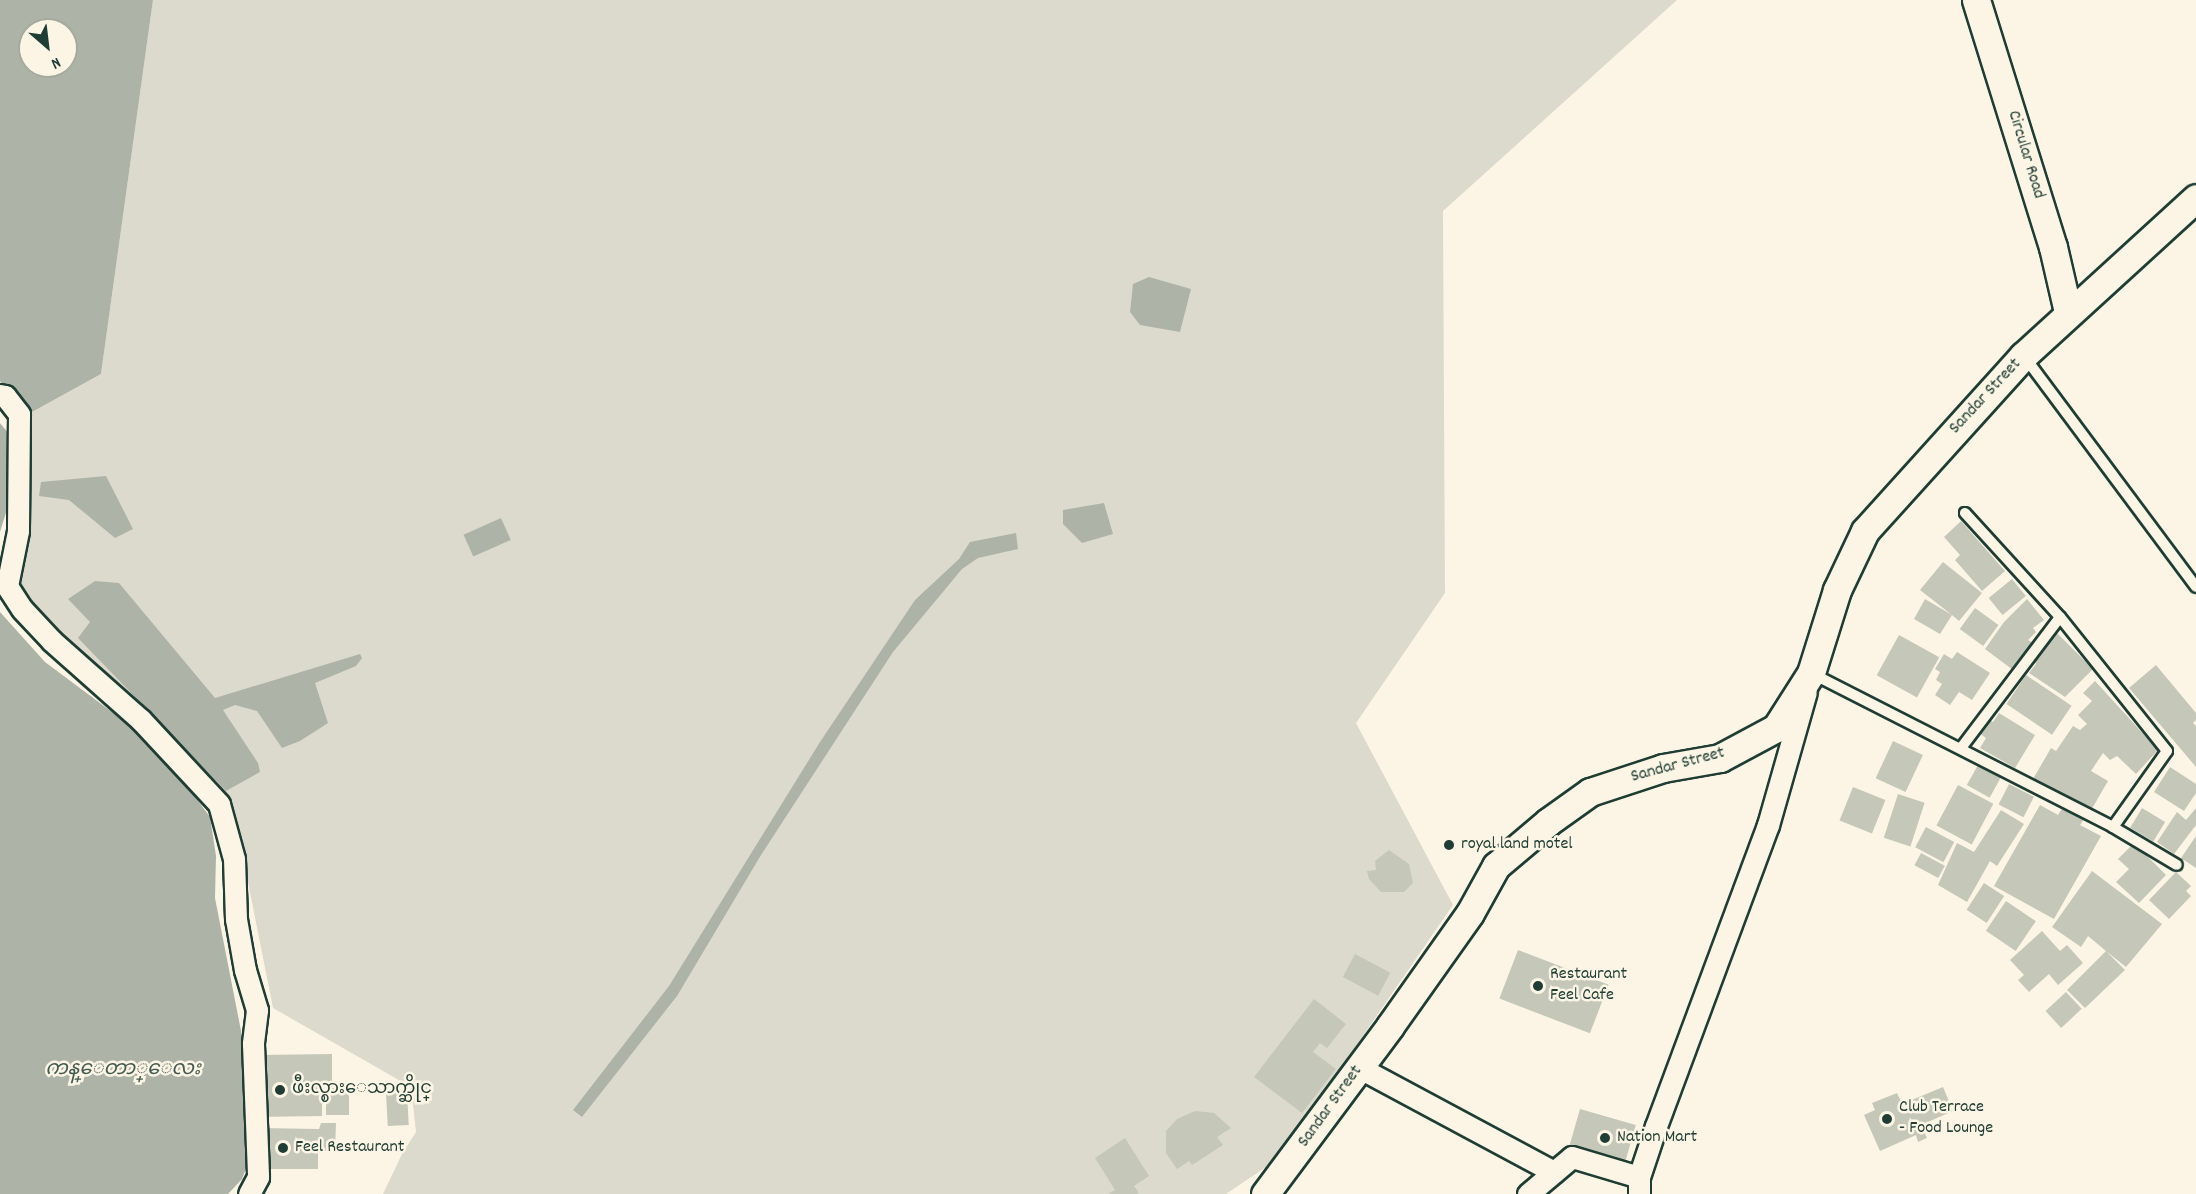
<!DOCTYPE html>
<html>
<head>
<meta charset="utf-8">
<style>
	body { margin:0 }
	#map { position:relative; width:2196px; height:1194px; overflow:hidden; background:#fcf5e5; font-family:Dekko,"Noto Sans Myanmar",sans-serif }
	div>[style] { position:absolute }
	.green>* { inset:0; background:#dcdacc }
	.water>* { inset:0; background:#aeb3a7; transform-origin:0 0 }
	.building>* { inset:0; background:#c5c7b9; transform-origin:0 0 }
	.roads { filter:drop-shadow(2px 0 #1f3d34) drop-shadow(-2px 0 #1f3d34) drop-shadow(0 2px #1f3d34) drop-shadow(0 -2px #1f3d34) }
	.service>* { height:10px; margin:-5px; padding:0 5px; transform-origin:5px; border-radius:5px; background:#fcf5e5 }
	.minor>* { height:21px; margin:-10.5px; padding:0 10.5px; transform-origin:10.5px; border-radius:10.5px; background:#fcf5e5 }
	.tertiary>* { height:27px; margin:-13.5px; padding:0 13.5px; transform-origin:13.5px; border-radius:13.5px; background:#fcf5e5 }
	.dots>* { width:16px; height:16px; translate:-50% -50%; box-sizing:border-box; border:3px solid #fcf5e5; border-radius:50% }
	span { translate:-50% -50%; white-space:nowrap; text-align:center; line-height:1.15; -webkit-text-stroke:5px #fcf5e5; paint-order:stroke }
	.street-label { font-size:18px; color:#1f3d34 }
	.poi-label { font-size:18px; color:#1f3d34 }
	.left { translate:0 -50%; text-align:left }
	.water-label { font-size:20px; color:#435a51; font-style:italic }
	.north { position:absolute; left:18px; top:18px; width:60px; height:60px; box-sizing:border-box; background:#fcf5e5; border:2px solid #a4ab9e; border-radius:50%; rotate:152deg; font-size:16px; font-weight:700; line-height:24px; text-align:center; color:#1f3d34 }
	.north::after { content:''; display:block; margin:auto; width:21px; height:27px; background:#1f3d34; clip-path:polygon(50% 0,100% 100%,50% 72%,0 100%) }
</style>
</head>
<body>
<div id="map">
	<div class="green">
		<div style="clip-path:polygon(153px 0,1677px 0,1443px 211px,1445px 593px,1356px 723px,1453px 905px,1278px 1159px,1226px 1194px,383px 1194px,402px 1154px,416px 1132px,411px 1087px,273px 1008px,233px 807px,16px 586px,23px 417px,101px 374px)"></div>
	</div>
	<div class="water">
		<div style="clip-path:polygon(evenodd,0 0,153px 0,101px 374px,23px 417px,0 381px,0 0,30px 30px,66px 30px,66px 66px,30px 66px,30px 30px)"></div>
		<div style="clip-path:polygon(1149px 277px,1191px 289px,1180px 332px,1140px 325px,1130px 312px,1133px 284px)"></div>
		<div style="clip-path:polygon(0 423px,9px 434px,8px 506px,0 532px)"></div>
		<div style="clip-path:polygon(106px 476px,133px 529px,115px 538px,69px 500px,39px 496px,41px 482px)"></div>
		<div style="clip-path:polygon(1104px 503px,1113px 534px,1082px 543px,1063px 524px,1063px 510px)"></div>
		<div style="left:501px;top:518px;width:24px;height:41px;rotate:66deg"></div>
		<div style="clip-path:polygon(1016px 533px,1018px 549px,978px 558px,962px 569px,893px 652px,761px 855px,677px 996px,582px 1117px,573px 1110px,669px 986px,820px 742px,915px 600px,959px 559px,970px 542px)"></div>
		<div style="clip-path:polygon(95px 581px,119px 583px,215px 698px,360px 654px,362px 658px,356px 666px,315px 683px,328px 723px,300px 741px,282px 748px,257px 711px,235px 705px,223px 710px,258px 763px,260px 772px,226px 791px,78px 638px,90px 622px,68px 599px)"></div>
		<div style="clip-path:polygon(0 612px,45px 662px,120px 718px,175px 770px,210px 817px,216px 856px,215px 898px,242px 1036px,252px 1054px,252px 1153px,242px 1179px,228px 1194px,0 1194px)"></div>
	</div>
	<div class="building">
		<div style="clip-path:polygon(1961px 521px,2005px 571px,1982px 591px,1955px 560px,1960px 555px,1944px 537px)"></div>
		<div style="clip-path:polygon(1943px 562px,1982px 593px,1959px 621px,1952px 615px,1940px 634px,1914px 619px,1925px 599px,1952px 615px,1920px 590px)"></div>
		<div style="left:2012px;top:579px;width:22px;height:30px;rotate:51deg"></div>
		<div style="clip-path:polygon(2027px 599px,2044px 620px,2033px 628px,2036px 632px,2028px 640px,2033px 643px,2013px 670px,1985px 649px,2004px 622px)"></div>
		<div style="left:1975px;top:608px;width:29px;height:26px;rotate:36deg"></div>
		<div style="clip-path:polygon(2055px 631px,2093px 669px,2065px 697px,2029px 673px,2036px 664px,2034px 660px)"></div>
		<div style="left:1899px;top:635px;width:46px;height:46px;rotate:29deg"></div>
		<div style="clip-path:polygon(1957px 652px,1990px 673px,1972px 700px,1959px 692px,1950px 705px,1935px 695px,1942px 684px,1936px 680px,1940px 672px,1935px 669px,1944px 654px,1952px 659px)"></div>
		<div style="clip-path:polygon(2156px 665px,2196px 713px,2196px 720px,2193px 723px,2196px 726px,2196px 767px,2129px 688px)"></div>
		<div style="left:2026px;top:675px;width:55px;height:35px;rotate:34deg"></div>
		<div style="clip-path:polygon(2095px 681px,2158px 750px,2136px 774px,2117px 756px,2110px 760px,2103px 753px,2091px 771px,2108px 781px,2090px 812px,2033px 779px,2051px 748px,2056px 751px,2073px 726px,2080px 730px,2087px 724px,2078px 715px,2092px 701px,2083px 693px)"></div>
		<div style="clip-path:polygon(1999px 713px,2035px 735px,2015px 768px,1980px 748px,1986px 738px,1979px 733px,1988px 719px,1993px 722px)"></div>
		<div style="left:1893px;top:741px;width:33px;height:41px;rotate:25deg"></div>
		<div style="left:1978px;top:765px;width:26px;height:23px;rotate:29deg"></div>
		<div style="clip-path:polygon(2170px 767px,2196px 784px,2196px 793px,2184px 811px,2154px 792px)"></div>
		<div style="left:2009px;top:784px;width:28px;height:23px;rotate:27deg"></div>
		<div style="left:1958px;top:785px;width:40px;height:46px;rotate:28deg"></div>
		<div style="left:1853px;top:787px;width:35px;height:36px;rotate:22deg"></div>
		<div style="left:1898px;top:794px;width:28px;height:46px;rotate:18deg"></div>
		<div style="clip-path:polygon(2040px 805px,2058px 815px,2063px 807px,2084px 819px,2080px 825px,2101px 836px,2054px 919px,1994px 886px)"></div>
		<div style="left:2142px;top:808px;width:27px;height:23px;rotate:31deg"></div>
		<div style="clip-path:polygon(2196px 808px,2196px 825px,2174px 854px,2157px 842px,2177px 812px,2186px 820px)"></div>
		<div style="clip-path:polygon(2001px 810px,2024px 824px,1997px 866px,1990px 861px,1967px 902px,1938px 885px,1957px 843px,1974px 852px)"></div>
		<div style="left:1926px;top:827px;width:32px;height:23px;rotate:28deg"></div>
		<div style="clip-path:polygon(2196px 836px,2196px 868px,2181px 858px)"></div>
		<div style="clip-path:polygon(2134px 843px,2166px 875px,2139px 903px,2116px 882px,2129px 869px,2118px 859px)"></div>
		<div style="clip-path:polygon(1389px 850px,1409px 864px,1413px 883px,1404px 892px,1381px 892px,1369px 879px,1367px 871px,1376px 870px,1375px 861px)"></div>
		<div style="left:1921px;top:853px;width:27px;height:14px;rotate:28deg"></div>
		<div style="clip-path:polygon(2092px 871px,2162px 924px,2126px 967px,2106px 951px,2125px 970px,2085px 1008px,2067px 990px,2106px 951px,2088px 936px,2081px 947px,2052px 927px)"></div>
		<div style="clip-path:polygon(2176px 872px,2191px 886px,2186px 891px,2191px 896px,2169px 919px,2149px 900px)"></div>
		<div style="left:1984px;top:883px;width:24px;height:32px;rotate:33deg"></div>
		<div style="left:2006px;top:901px;width:36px;height:36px;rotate:34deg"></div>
		<div style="clip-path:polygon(2042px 931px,2060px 951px,2067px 945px,2083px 963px,2058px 985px,2049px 974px,2029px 992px,2018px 980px,2024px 975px,2010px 960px)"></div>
		<div style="left:1518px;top:950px;width:97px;height:52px;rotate:21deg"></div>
		<div style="left:1355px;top:954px;width:40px;height:26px;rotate:28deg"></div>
		<div style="left:2066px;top:992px;width:23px;height:28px;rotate:47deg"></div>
		<div style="clip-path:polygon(1314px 999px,1346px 1024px,1327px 1048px,1320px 1043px,1313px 1052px,1336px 1069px,1302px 1113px,1254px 1077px)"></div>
		<div style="clip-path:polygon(332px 1054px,332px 1085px,322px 1085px,322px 1116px,259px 1117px,259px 1055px)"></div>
		<div style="clip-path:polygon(1943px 1087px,1953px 1111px,1921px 1125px,1927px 1138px,1918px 1142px,1916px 1135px,1880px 1151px,1864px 1115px,1875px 1110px,1872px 1103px,1897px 1093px,1902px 1104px)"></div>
		<div style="left:349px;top:1088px;width:27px;height:23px;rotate:90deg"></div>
		<div style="left:407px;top:1092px;width:33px;height:21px;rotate:87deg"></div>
		<div style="left:1580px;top:1109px;width:58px;height:39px;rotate:16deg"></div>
		<div style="clip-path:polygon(1195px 1111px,1214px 1113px,1231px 1128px,1217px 1137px,1223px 1145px,1192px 1165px,1189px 1161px,1177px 1169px,1166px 1153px,1166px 1131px,1177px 1119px)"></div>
		<div style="clip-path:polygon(321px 1123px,336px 1123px,335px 1151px,318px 1151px,318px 1169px,260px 1169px,260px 1128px,319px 1129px)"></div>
		<div style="clip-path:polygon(1125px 1138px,1149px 1176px,1134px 1186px,1139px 1193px,1137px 1194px,1108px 1194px,1115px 1190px,1095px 1158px)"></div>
	</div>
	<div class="roads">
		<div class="service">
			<div style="left:2024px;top:356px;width:288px;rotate:53.3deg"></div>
			<div style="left:1811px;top:673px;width:339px;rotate:27deg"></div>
			<div style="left:2113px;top:827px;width:93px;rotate:-54.6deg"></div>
			<div style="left:2167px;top:751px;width:171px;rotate:-128.6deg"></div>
			<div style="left:2060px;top:617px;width:141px;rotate:-132.4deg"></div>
			<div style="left:1961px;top:748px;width:164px;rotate:-52.9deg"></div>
			<div style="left:2113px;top:827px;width:74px;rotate:30.7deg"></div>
		</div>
		<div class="minor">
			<div style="left:0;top:395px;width:5px;rotate:11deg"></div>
			<div style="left:5px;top:396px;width:23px;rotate:52deg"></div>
			<div style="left:19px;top:414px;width:117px;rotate:90.5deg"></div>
			<div style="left:18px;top:531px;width:56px;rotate:101.3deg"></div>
			<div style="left:7px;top:586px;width:27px;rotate:57deg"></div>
			<div style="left:22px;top:609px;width:44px;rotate:46.8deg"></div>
			<div style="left:52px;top:641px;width:118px;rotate:41.6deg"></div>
			<div style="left:140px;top:719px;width:116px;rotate:47.1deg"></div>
			<div style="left:219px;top:804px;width:57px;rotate:74.7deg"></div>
			<div style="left:234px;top:859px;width:60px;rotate:88.1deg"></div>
			<div style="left:236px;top:919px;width:52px;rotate:80deg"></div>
			<div style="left:245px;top:970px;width:42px;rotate:73.3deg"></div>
			<div style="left:257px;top:1010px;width:34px;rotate:97deg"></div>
			<div style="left:253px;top:1044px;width:133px;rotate:87.8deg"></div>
			<div style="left:258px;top:1177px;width:19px;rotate:118deg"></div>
			<div style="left:1360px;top:1068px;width:220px;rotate:28.2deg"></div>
			<div style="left:1528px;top:1194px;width:57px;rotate:-40.1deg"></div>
			<div style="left:1572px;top:1157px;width:70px;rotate:16.6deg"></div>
			<div style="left:1639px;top:1194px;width:17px;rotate:-90deg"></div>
			<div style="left:1639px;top:1177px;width:54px;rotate:-71.6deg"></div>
			<div style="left:1656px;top:1126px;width:321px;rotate:-69.6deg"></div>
			<div style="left:1768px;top:825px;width:138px;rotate:-74.1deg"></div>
		</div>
		<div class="tertiary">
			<div style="left:1976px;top:0;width:259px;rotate:72.7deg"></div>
			<div style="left:2053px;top:247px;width:67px;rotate:77deg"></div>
			<div style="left:1265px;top:1194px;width:209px;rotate:-53.3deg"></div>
			<div style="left:1390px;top:1026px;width:138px;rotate:-54.7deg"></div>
			<div style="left:1470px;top:913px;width:54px;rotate:-61deg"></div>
			<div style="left:1496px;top:866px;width:68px;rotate:-40.2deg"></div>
			<div style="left:1548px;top:822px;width:52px;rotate:-35.5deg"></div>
			<div style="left:1590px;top:792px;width:77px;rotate:-18.2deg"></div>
			<div style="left:1663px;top:768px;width:58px;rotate:-10deg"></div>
			<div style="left:1720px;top:758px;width:64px;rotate:-28.2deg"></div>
			<div style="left:1776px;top:728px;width:65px;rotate:-57.5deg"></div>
			<div style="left:1811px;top:673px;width:87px;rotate:-72.6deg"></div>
			<div style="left:1837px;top:590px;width:65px;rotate:-64.6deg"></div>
			<div style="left:1865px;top:531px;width:236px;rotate:-47.9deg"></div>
			<div style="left:2023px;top:356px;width:234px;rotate:-42.4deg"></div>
		</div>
	</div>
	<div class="dots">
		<div style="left:1449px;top:845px;background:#1f3d34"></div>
		<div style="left:1538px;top:986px;background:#1f3d34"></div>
		<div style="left:280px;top:1090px;background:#1f3d34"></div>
		<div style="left:1887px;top:1119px;background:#1f3d34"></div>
		<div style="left:1605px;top:1138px;background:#1f3d34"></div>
		<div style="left:283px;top:1148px;background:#1f3d34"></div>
	</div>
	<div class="street-label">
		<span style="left:2025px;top:155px;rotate:73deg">Circular Road</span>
		<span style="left:1986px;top:397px;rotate:-47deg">Sandar Street</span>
		<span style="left:1678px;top:766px;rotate:-15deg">Sandar Street</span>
		<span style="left:1331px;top:1107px;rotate:-54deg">Sandar Street</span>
	</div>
	<div class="poi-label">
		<span class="left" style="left:1461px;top:845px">royal land motel</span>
		<span class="left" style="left:1550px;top:986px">Restaurant<br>Feel Cafe</span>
		<span class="left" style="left:292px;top:1090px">ဖီးလ္စားေသာက္ဆိုင္</span>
		<span class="left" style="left:1899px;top:1119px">Club Terrace<br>- Food Lounge</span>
		<span class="left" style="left:1617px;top:1138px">Nation Mart</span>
		<span class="left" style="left:295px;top:1148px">Feel Restaurant</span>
	</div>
	<div class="water-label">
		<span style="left:123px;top:1070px">ကန္ေတာ္ေလး</span>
	</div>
	<div class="north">N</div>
</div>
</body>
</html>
